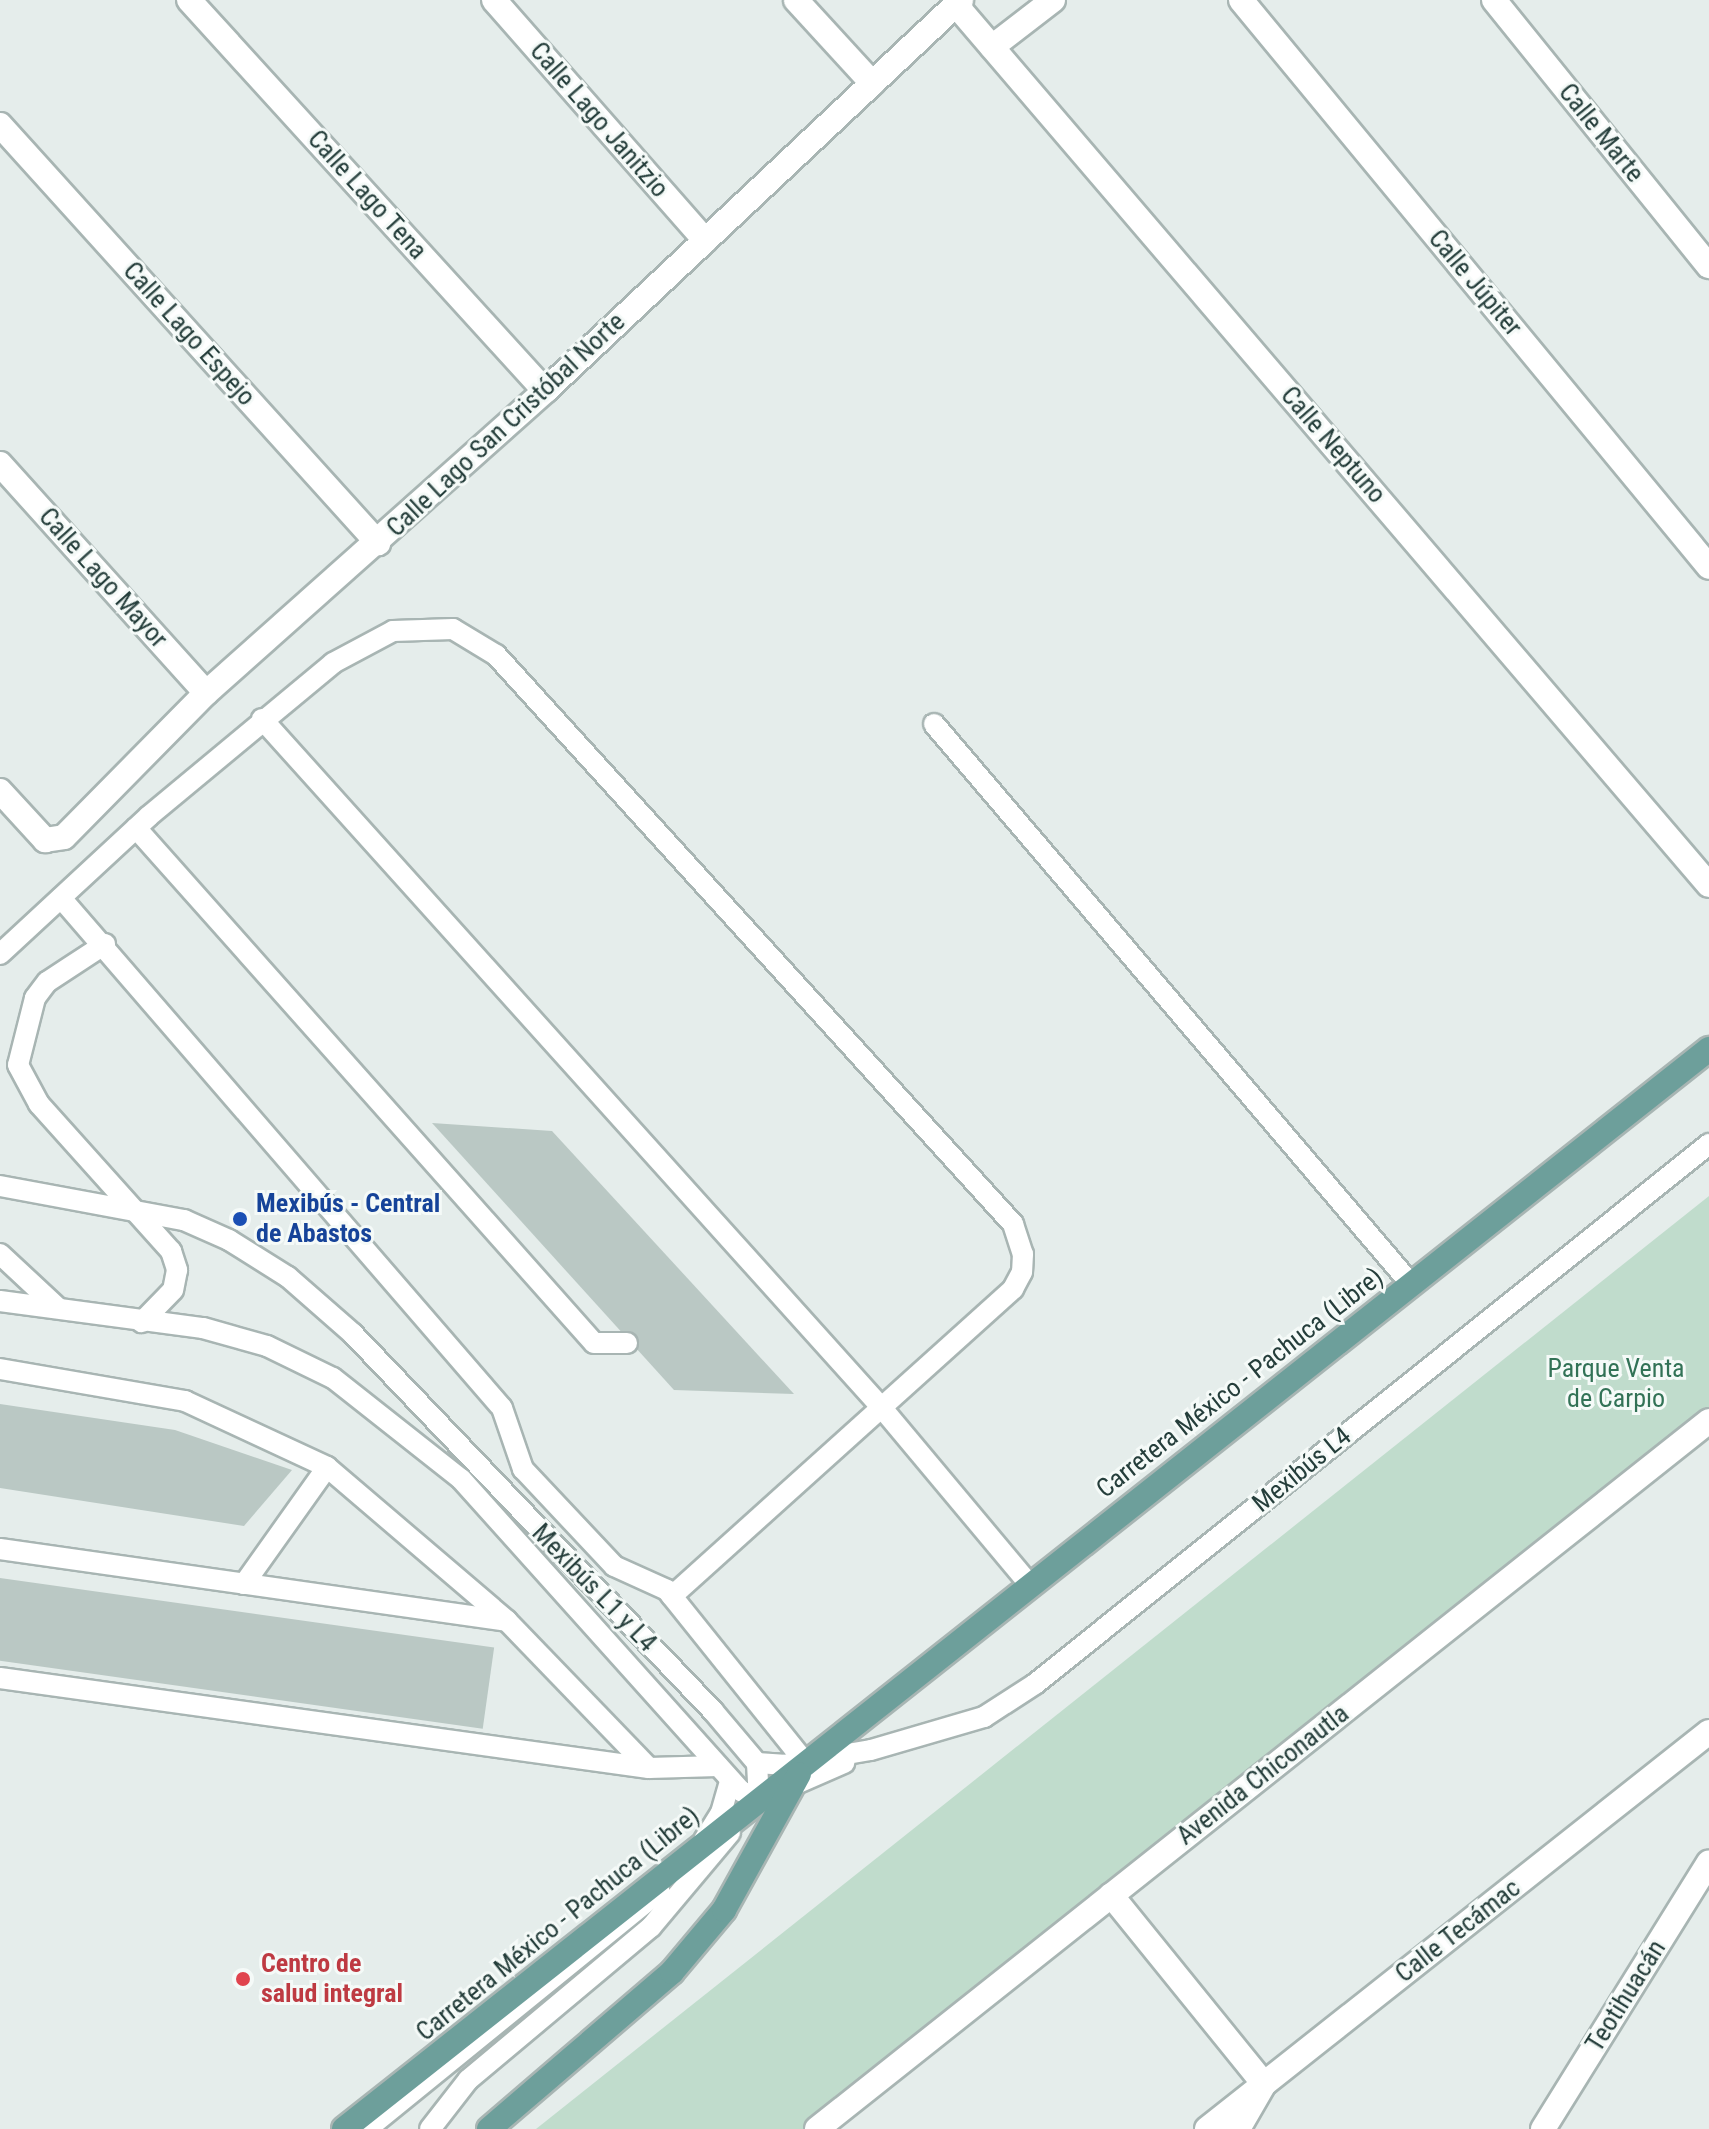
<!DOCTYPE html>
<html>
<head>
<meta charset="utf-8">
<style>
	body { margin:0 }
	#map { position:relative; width:1709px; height:2129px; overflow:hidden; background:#e5edeb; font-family:"Roboto Condensed",sans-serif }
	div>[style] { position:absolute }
	.green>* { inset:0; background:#c0dccc }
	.building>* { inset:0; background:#bac8c4; transform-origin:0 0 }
	.roads { filter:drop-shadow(2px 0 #a8b5b3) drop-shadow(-2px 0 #a8b5b3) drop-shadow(0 2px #a8b5b3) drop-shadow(0 -2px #a8b5b3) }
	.lane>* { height:20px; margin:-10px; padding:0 10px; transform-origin:10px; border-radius:10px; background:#fff }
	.street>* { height:24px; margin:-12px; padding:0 12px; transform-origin:12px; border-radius:12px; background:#fff }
	.primary>* { height:24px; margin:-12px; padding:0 12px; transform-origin:12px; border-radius:12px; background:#6d9f9b }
	.dots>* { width:22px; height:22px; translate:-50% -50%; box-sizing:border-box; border:4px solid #f5faf8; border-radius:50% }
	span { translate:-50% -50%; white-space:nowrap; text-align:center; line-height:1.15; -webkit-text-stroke:6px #f5faf8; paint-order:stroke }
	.street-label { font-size:26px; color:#253e3b }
	.transit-label { font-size:26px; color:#164399; font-weight:700 }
	.left { translate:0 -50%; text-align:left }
	.park-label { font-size:26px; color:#327256 }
	.health-label { font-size:26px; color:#be3a42; font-weight:700 }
</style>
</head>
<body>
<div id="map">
	<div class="green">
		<div style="clip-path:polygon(1709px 1196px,1709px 1425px,823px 2129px,536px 2129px)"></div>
	</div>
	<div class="building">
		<div style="clip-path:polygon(432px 1123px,552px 1131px,794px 1394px,674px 1390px)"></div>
		<div style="clip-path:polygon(0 1404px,175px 1430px,292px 1470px,244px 1526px,0 1488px)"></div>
		<div style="left:0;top:1578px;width:499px;height:82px;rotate:8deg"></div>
	</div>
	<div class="roads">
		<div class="lane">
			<div style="left:262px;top:719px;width:927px;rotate:48.02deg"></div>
			<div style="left:882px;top:1408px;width:231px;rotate:50.1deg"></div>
			<div style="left:934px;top:724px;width:736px;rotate:49.58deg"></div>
			<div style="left:136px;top:828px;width:689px;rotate:48.35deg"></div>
			<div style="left:594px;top:1343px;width:33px"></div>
			<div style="left:61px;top:898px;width:674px;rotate:49.15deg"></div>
			<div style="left:502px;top:1408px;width:65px;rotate:71deg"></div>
			<div style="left:523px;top:1469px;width:133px;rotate:46.8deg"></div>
			<div style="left:614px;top:1566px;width:58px;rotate:24.4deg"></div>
			<div style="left:667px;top:1590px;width:221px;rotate:51.3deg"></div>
			<div style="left:105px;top:944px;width:69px;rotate:146.8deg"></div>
			<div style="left:47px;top:982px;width:20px;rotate:127deg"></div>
			<div style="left:35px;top:998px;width:69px;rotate:104.2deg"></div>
			<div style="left:18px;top:1065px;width:44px;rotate:61.7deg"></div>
			<div style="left:39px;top:1104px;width:198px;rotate:48.1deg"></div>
			<div style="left:171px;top:1251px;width:20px;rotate:72deg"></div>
			<div style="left:177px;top:1270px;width:20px;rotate:101deg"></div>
			<div style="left:173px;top:1290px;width:45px;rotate:134.1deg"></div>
			<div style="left:0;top:954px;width:203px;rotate:-42.8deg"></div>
			<div style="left:149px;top:816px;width:239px;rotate:-39.7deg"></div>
			<div style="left:333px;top:663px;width:68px;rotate:-28.1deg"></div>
			<div style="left:393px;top:631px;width:60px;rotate:-1.9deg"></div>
			<div style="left:453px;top:629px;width:50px;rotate:31.2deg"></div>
			<div style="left:496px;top:655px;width:769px;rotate:47.74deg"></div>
			<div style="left:1013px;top:1224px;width:32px;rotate:72deg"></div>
			<div style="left:1023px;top:1254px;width:18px;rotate:93deg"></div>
			<div style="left:1022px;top:1272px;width:19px;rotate:118deg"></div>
			<div style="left:1013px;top:1289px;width:459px;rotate:138deg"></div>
			<div style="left:0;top:1186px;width:187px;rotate:10.5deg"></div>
			<div style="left:184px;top:1220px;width:49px;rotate:24deg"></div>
			<div style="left:229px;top:1240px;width:70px;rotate:32.1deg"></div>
			<div style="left:288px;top:1277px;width:86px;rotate:41.2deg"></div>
			<div style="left:353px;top:1334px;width:521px;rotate:46.32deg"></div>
			<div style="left:713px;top:1711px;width:68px;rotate:49.8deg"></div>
			<div style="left:757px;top:1763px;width:37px;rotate:87deg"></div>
			<div style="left:759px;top:1800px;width:11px;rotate:135deg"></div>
			<div style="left:0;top:1254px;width:79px;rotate:43deg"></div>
			<div style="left:0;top:1301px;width:205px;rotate:7.6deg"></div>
			<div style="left:203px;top:1328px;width:66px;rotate:15.7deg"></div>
			<div style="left:267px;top:1346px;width:73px;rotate:25.9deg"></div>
			<div style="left:333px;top:1378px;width:163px;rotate:38.3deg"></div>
			<div style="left:461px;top:1479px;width:419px;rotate:48.1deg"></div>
			<div style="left:741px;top:1791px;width:20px;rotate:27deg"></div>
			<div style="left:759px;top:1800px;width:93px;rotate:-23.5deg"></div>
			<div style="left:0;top:1369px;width:188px;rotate:9.8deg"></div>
			<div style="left:185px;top:1401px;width:157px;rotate:24.9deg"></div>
			<div style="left:327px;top:1467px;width:237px;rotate:40.5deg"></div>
			<div style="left:0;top:1549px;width:512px;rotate:8.08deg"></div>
			<div style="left:507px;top:1621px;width:204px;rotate:46deg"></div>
			<div style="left:244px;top:1584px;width:143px;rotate:-54.6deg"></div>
			<div style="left:0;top:1678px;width:655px;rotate:7.9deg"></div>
			<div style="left:649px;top:1768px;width:69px;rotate:-1.7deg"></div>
			<div style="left:757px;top:1763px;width:26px;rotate:4deg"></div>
			<div style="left:783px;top:1765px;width:89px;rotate:-9.7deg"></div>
			<div style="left:871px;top:1750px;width:118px;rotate:-16.3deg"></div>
			<div style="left:984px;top:1717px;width:61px;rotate:-32.9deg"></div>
			<div style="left:1035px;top:1684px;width:864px;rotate:-38.7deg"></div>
			<div style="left:704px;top:1840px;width:32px;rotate:-58deg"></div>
			<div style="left:721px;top:1813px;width:32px;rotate:-74deg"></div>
			<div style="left:367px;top:2129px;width:377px;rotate:-39.1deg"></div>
			<div style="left:430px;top:2129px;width:62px;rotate:-52.2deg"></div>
			<div style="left:468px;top:2080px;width:239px;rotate:-39.9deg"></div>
			<div style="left:651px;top:1927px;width:123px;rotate:-50deg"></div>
		</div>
		<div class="street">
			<div style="left:189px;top:0;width:529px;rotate:47.68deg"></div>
			<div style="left:494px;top:0;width:320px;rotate:48.7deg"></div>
			<div style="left:796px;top:0;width:113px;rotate:47.5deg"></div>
			<div style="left:1241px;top:0;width:735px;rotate:50.46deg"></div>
			<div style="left:1494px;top:0;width:342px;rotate:51.1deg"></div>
			<div style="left:956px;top:5px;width:1158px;rotate:49.45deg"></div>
			<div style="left:992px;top:47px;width:77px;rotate:-37.6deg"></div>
			<div style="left:0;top:125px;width:564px;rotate:47.88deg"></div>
			<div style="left:0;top:464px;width:308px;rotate:48deg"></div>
			<div style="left:0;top:791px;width:67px;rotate:47.4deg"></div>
			<div style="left:45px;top:840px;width:19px;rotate:-9deg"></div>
			<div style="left:64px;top:837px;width:202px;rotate:-45.4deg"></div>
			<div style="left:206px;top:693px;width:454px;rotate:-41.7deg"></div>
			<div style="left:545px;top:391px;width:571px;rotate:-43.23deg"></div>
			<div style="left:1111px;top:1895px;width:243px;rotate:51deg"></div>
			<div style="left:1264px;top:2084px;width:52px;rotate:120deg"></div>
			<div style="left:817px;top:2129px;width:1139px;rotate:-38.44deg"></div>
			<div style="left:1207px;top:2129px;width:640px;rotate:-38.34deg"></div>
			<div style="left:1543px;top:2129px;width:314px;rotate:-58.1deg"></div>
		</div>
		<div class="primary">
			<div style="left:344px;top:2129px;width:1741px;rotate:-38.35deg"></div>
			<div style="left:489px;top:2129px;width:241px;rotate:-40.6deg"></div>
			<div style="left:672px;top:1972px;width:81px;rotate:-50deg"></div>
			<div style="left:724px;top:1910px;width:155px;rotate:-61.1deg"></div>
		</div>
	</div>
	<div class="dots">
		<div style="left:240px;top:1219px;background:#1a4fb4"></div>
		<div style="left:243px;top:1979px;background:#e0444e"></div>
	</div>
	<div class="street-label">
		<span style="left:599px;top:120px;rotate:49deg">Calle Lago Janitzio</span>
		<span style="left:1601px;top:133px;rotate:51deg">Calle Marte</span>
		<span style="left:367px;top:195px;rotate:48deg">Calle Lago Tena</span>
		<span style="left:1475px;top:283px;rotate:50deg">Calle Júpiter</span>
		<span style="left:189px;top:334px;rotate:48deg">Calle Lago Espejo</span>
		<span style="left:506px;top:425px;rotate:-43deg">Calle Lago San Cristóbal Norte</span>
		<span style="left:1333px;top:445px;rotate:49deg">Calle Neptuno</span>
		<span style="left:103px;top:578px;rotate:48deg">Calle Lago Mayor</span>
		<span style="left:1240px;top:1383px;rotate:-38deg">Carretera México - Pachuca (Libre)</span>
		<span style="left:1302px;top:1470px;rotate:-39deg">Mexibús L4</span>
		<span style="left:594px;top:1588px;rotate:46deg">Mexibús L1 y L4</span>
		<span style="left:1263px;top:1775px;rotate:-38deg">Avenida Chiconautla</span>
		<span style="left:558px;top:1924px;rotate:-39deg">Carretera México - Pachuca (Libre)</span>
		<span style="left:1458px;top:1931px;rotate:-38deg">Calle Tecámac</span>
		<span style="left:1626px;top:1996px;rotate:-58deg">Teotihuacán</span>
	</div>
	<div class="transit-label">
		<span class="left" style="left:256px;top:1219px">Mexibús - Central<br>de Abastos</span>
	</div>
	<div class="park-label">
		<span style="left:1616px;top:1384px">Parque Venta<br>de Carpio</span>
	</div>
	<div class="health-label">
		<span class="left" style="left:261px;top:1979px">Centro de<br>salud integral</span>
	</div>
</div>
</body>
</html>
